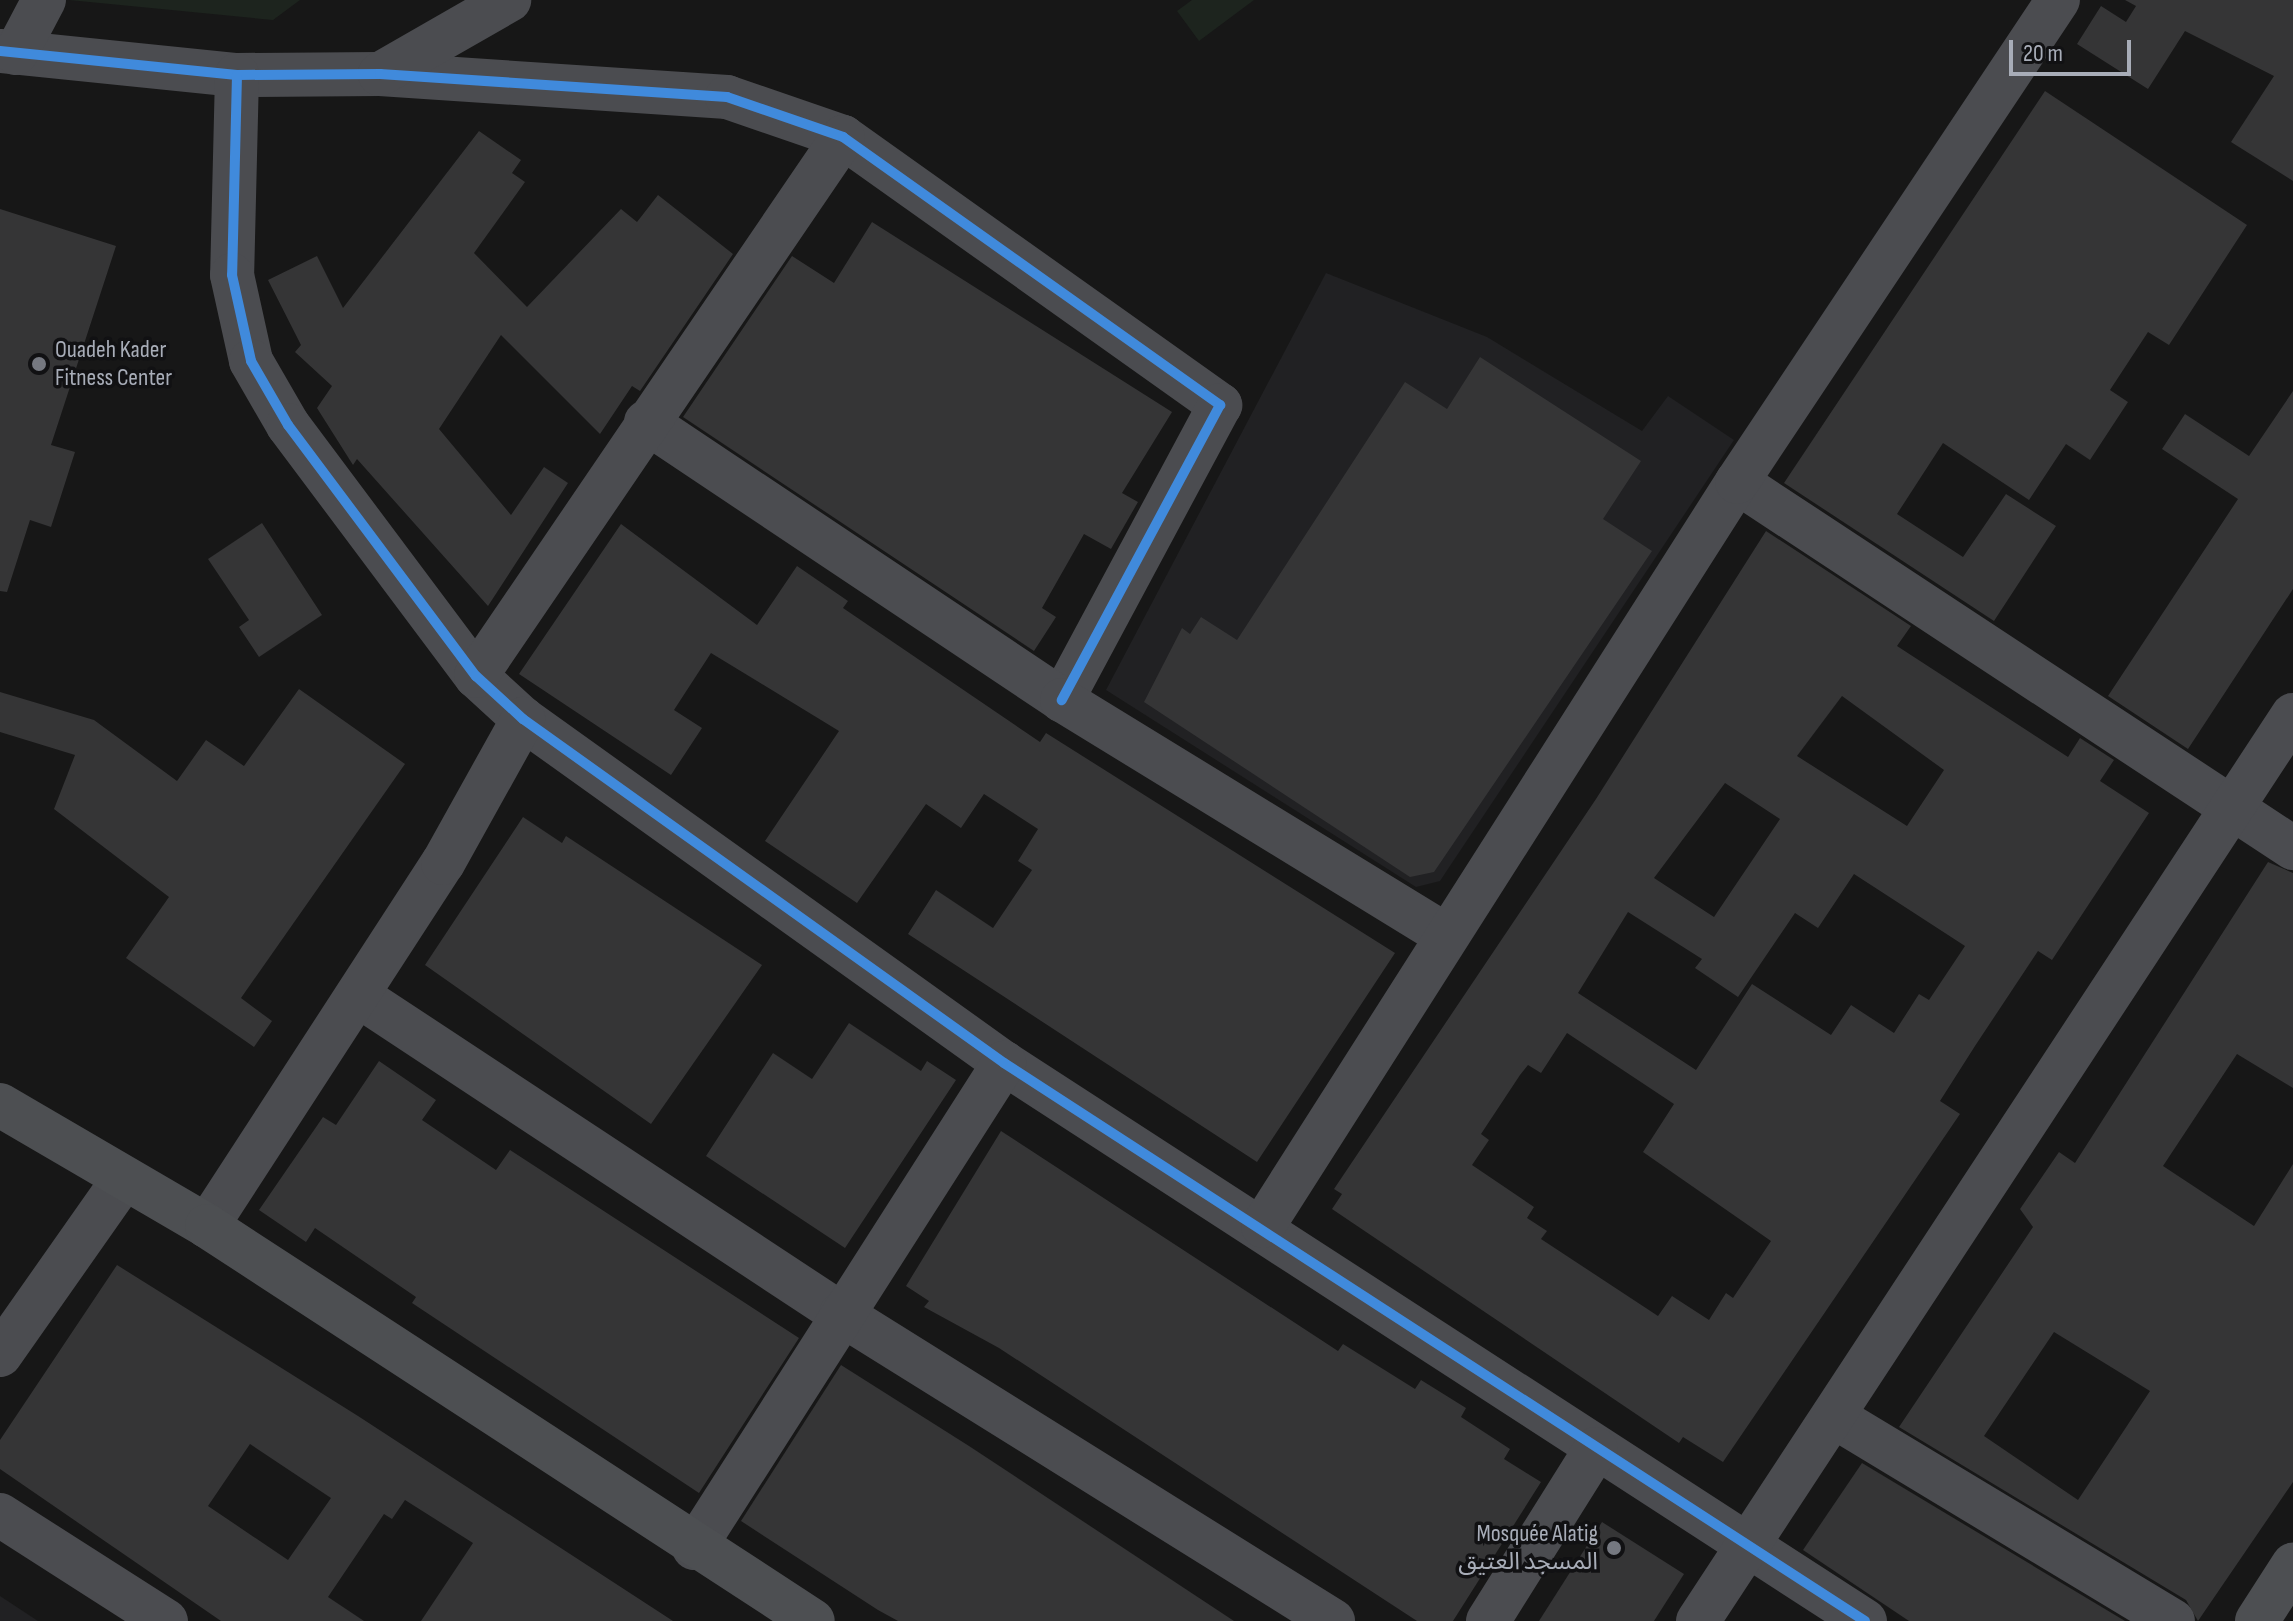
<!DOCTYPE html>
<html>
<head>
<meta charset="utf-8">
<style>
	body { margin:0 }
	#map { position:relative; width:2293px; height:1621px; overflow:hidden; background:#171717; font-family:"Sofia Sans Condensed","Noto Sans Arabic",sans-serif }
	div>[style] { position:absolute }
	.built>* { inset:0; background:#212123 }
	.green>* { inset:0; background:#1d241e }
	.building>* { inset:0; background:#353536 }
	.minor>* { height:44px; margin:-22px; padding:0 22px; transform-origin:22px; border-radius:22px; background:#4b4c50 }
	.major>* { height:44px; margin:-22px; padding:0 22px; transform-origin:22px; border-radius:22px; background:#4d4f52 }
	.cycleway>* { height:10px; margin:-5px; padding:0 5px; transform-origin:5px; border-radius:5px; background:#408adc }
	.dots>* { width:22px; height:22px; translate:-50% -50%; box-sizing:border-box; border:4px solid #111113; border-radius:50% }
	span { translate:-50% -50%; white-space:nowrap; text-align:center; line-height:1.15; -webkit-text-stroke:7px #111113; paint-order:stroke }
	.poi-label { font-size:24px; color:#a8adb8 }
	.left { translate:0 -50%; text-align:left }
	.right { translate:-100% -50%; text-align:right }
	.scale { position:absolute; left:2009px; top:40px; width:122px; height:36px; box-sizing:border-box; border:4px solid #a8adb8; border-top:0; padding-left:10px; font-size:24px; line-height:28px; white-space:nowrap; color:#a8adb8; -webkit-text-stroke:6px #111113; paint-order:stroke }
</style>
</head>
<body>
<div id="map">
	<div class="built">
		<div style="clip-path:polygon(1326px 273px,1487px 337px,1642px 431px,1668px 396px,1734px 440px,1440px 881px,1416px 887px,1106px 690px)"></div>
		<div style="clip-path:polygon(0 1596px,38px 1621px,0 1621px)"></div>
	</div>
	<div class="green">
		<div style="clip-path:polygon(69px 0,300px 0,273px 20px)"></div>
		<div style="clip-path:polygon(1192px 0,1254px 0,1199px 41px,1177px 11px)"></div>
	</div>
	<div class="building">
		<div style="clip-path:polygon(2125px 0,2293px 0,2293px 181px,2231px 142px,2274px 76px,2185px 31px,2148px 89px,2077px 44px,2101px 6px,2126px 22px,2136px 6px)"></div>
		<div style="clip-path:polygon(2045px 91px,2247px 225px,2169px 345px,2148px 332px,2110px 390px,2128px 402px,2090px 460px,2066px 444px,2029px 500px,1943px 443px,1897px 514px,1963px 557px,2006px 494px,2056px 526px,1994px 621px,1784px 483px)"></div>
		<div style="clip-path:polygon(479px 131px,521px 160px,512px 173px,525px 182px,474px 253px,527px 307px,621px 209px,637px 222px,658px 195px,733px 254px,640px 391px,632px 386px,600px 434px,501px 335px,439px 429px,511px 515px,544px 467px,568px 483px,488px 606px,357px 459px,353px 465px,317px 408px,332px 386px,295px 352px,301px 345px,268px 280px,317px 256px,343px 308px)"></div>
		<div style="clip-path:polygon(0 209px,116px 246px,51px 445px,75px 452px,51px 527px,30px 520px,7px 592px,0 591px)"></div>
		<div style="clip-path:polygon(872px 222px,1172px 412px,1122px 493px,1138px 502px,1111px 549px,1084px 534px,1042px 608px,1056px 617px,1034px 651px,683px 417px,792px 256px,834px 283px)"></div>
		<div style="clip-path:polygon(1480px 357px,1641px 461px,1603px 519px,1652px 551px,1434px 872px,1410px 877px,1144px 702px,1182px 628px,1190px 634px,1201px 617px,1237px 640px,1405px 382px,1447px 409px)"></div>
		<div style="clip-path:polygon(2293px 391px,2293px 589px,2188px 749px,2108px 696px,2238px 499px,2162px 449px,2185px 414px,2249px 456px)"></div>
		<div style="clip-path:polygon(262px 523px,322px 615px,259px 657px,239px 627px,249px 620px,208px 559px)"></div>
		<div style="clip-path:polygon(621px 524px,757px 625px,797px 566px,848px 601px,843px 608px,1040px 742px,1046px 733px,1395px 953px,1257px 1162px,908px 934px,936px 890px,993px 928px,1032px 870px,1018px 861px,1038px 829px,984px 794px,961px 828px,926px 804px,857px 903px,765px 841px,839px 731px,711px 653px,674px 710px,702px 728px,671px 775px,519px 674px)"></div>
		<div style="clip-path:polygon(evenodd,1766px 531px,1911px 626px,1897px 646px,2068px 757px,2080px 738px,2114px 760px,2100px 781px,2149px 813px,2052px 960px,2038px 951px,1975px 1046px,1940px 1101px,1960px 1114px,1723px 1462px,1683px 1437px,1679px 1443px,1332px 1209px,1342px 1194px,1334px 1189px,1596px 799px,1766px 531px,1842px 696px,1944px 770px,1907px 826px,1797px 756px,1842px 696px,1766px 531px,1725px 783px,1780px 819px,1714px 917px,1654px 878px,1725px 783px,1766px 531px,1854px 874px,1965px 946px,1929px 1000px,1919px 994px,1894px 1033px,1851px 1005px,1831px 1035px,1752px 984px,1696px 1070px,1578px 993px,1628px 912px,1702px 959px,1695px 968px,1738px 997px,1795px 913px,1818px 928px,1854px 874px,1766px 531px,1567px 1033px,1674px 1104px,1643px 1152px,1771px 1241px,1733px 1298px,1726px 1293px,1709px 1320px,1672px 1296px,1658px 1316px,1541px 1239px,1547px 1231px,1527px 1218px,1534px 1207px,1472px 1165px,1489px 1140px,1481px 1134px,1520px 1075px,1528px 1065px,1541px 1073px,1567px 1033px)"></div>
		<div style="clip-path:polygon(299px 689px,405px 764px,241px 998px,272px 1021px,254px 1047px,126px 958px,169px 897px,54px 809px,75px 755px,0 732px,0 692px,94px 720px,177px 781px,206px 740px,244px 766px)"></div>
		<div style="clip-path:polygon(523px 817px,562px 843px,566px 836px,762px 965px,651px 1124px,425px 965px)"></div>
		<div style="clip-path:polygon(evenodd,2268px 862px,2293px 873px,2293px 1088px,2237px 1054px,2163px 1166px,2254px 1226px,2293px 1164px,2293px 1482px,2198px 1621px,2186px 1600px,1899px 1427px,2033px 1227px,2020px 1209px,2059px 1152px,2075px 1163px,2268px 862px,2054px 1332px,2150px 1391px,2078px 1500px,1984px 1436px,2054px 1332px)"></div>
		<div style="clip-path:polygon(849px 1023px,921px 1071px,927px 1061px,956px 1080px,845px 1248px,706px 1156px,773px 1053px,812px 1079px)"></div>
		<div style="clip-path:polygon(379px 1061px,436px 1100px,422px 1120px,496px 1170px,510px 1150px,799px 1338px,699px 1493px,412px 1303px,416px 1297px,315px 1228px,306px 1242px,259px 1210px,323px 1117px,336px 1125px)"></div>
		<div style="clip-path:polygon(1001px 1131px,1338px 1351px,1343px 1344px,1415px 1389px,1421px 1380px,1466px 1408px,1461px 1417px,1510px 1449px,1504px 1459px,1541px 1482px,1453px 1621px,1417px 1621px,999px 1348px,924px 1307px,929px 1301px,906px 1286px)"></div>
		<div style="clip-path:polygon(evenodd,117px 1265px,358px 1416px,673px 1621px,421px 1621px,473px 1543px,405px 1500px,392px 1519px,384px 1514px,328px 1597px,364px 1621px,221px 1621px,0 1469px,0 1440px,117px 1265px,250px 1444px,331px 1498px,288px 1560px,208px 1506px,250px 1444px)"></div>
		<div style="clip-path:polygon(841px 1365px,969px 1446px,1234px 1621px,898px 1621px,878px 1610px,741px 1521px)"></div>
		<div style="clip-path:polygon(1862px 1463px,2125px 1621px,1909px 1621px,1803px 1550px)"></div>
		<div style="clip-path:polygon(1602px 1522px,1684px 1574px,1654px 1621px,1539px 1621px)"></div>
	</div>
	<div class="minor">
		<div style="left:0;top:51px;width:238px;rotate:5.8deg"></div>
		<div style="left:237px;top:75px;width:143px;rotate:-0.4deg"></div>
		<div style="left:380px;top:74px;width:348px;rotate:3.8deg"></div>
		<div style="left:727px;top:97px;width:123px;rotate:19deg"></div>
		<div style="left:843px;top:137px;width:463px;rotate:35.4deg"></div>
		<div style="left:1220px;top:405px;width:335px;rotate:118.2deg"></div>
		<div style="left:16px;top:53px;width:60px;rotate:-62.2deg"></div>
		<div style="left:380px;top:74px;width:149px;rotate:-29.8deg"></div>
		<div style="left:237px;top:75px;width:200px;rotate:91.4deg"></div>
		<div style="left:232px;top:275px;width:88px;rotate:77.5deg"></div>
		<div style="left:251px;top:361px;width:74px;rotate:60deg"></div>
		<div style="left:288px;top:425px;width:314px;rotate:53.2deg"></div>
		<div style="left:476px;top:676px;width:64px;rotate:42.5deg"></div>
		<div style="left:523px;top:719px;width:591px;rotate:35.57deg"></div>
		<div style="left:1004px;top:1063px;width:1026px;rotate:32.95deg"></div>
		<div style="left:646px;top:422px;width:500px;rotate:33.75deg"></div>
		<div style="left:1062px;top:700px;width:450px;rotate:31.5deg"></div>
		<div style="left:1737px;top:482px;width:666px;rotate:33.36deg"></div>
		<div style="left:476px;top:676px;width:652px;rotate:-55.75deg"></div>
		<div style="left:359px;top:996px;width:577px;rotate:33.41deg"></div>
		<div style="left:841px;top:1314px;width:580px;rotate:31.96deg"></div>
		<div style="left:207px;top:1226px;width:433px;rotate:-57deg"></div>
		<div style="left:443px;top:863px;width:165px;rotate:-60.9deg"></div>
		<div style="left:1263px;top:1226px;width:882px;rotate:-57.5deg"></div>
		<div style="left:1737px;top:482px;width:579px;rotate:-56.34deg"></div>
		<div style="left:0;top:1355px;width:214px;rotate:-54.9deg"></div>
		<div style="left:1833px;top:1416px;width:397px;rotate:31.1deg"></div>
		<div style="left:0;top:1515px;width:197px;rotate:32.6deg"></div>
		<div style="left:694px;top:1548px;width:576px;rotate:-57.41deg"></div>
		<div style="left:1488px;top:1621px;width:203px;rotate:-57.9deg"></div>
		<div style="left:1698px;top:1621px;width:1084px;rotate:-56.71deg"></div>
	</div>
	<div class="major">
		<div style="left:0;top:1105px;width:240px;rotate:30.3deg"></div>
		<div style="left:207px;top:1226px;width:723px;rotate:33.1deg"></div>
		<div style="left:2257px;top:1621px;width:67px;rotate:-57.3deg"></div>
	</div>
	<div class="cycleway">
		<div style="left:0;top:51px;width:238px;rotate:5.8deg"></div>
		<div style="left:237px;top:75px;width:143px;rotate:-0.4deg"></div>
		<div style="left:380px;top:74px;width:348px;rotate:3.8deg"></div>
		<div style="left:727px;top:97px;width:123px;rotate:19deg"></div>
		<div style="left:843px;top:137px;width:463px;rotate:35.4deg"></div>
		<div style="left:1220px;top:405px;width:335px;rotate:118.2deg"></div>
		<div style="left:237px;top:75px;width:200px;rotate:91.4deg"></div>
		<div style="left:232px;top:275px;width:88px;rotate:77.5deg"></div>
		<div style="left:251px;top:361px;width:74px;rotate:60deg"></div>
		<div style="left:288px;top:425px;width:314px;rotate:53.2deg"></div>
		<div style="left:476px;top:676px;width:64px;rotate:42.5deg"></div>
		<div style="left:523px;top:719px;width:591px;rotate:35.57deg"></div>
		<div style="left:1004px;top:1063px;width:1026px;rotate:32.95deg"></div>
	</div>
	<div class="dots">
		<div style="left:39px;top:364px;background:#757880"></div>
		<div style="left:1614px;top:1548px;background:#757880"></div>
	</div>
	<div class="poi-label">
		<span class="left" style="left:55px;top:364px">Ouadeh Kader<br>Fitness Center</span>
		<span class="right" style="left:1598px;top:1548px">Mosquée Alatig<br>المسجد العتيق</span>
	</div>
	<div class="scale">20 m</div>
</div>
</body>
</html>
